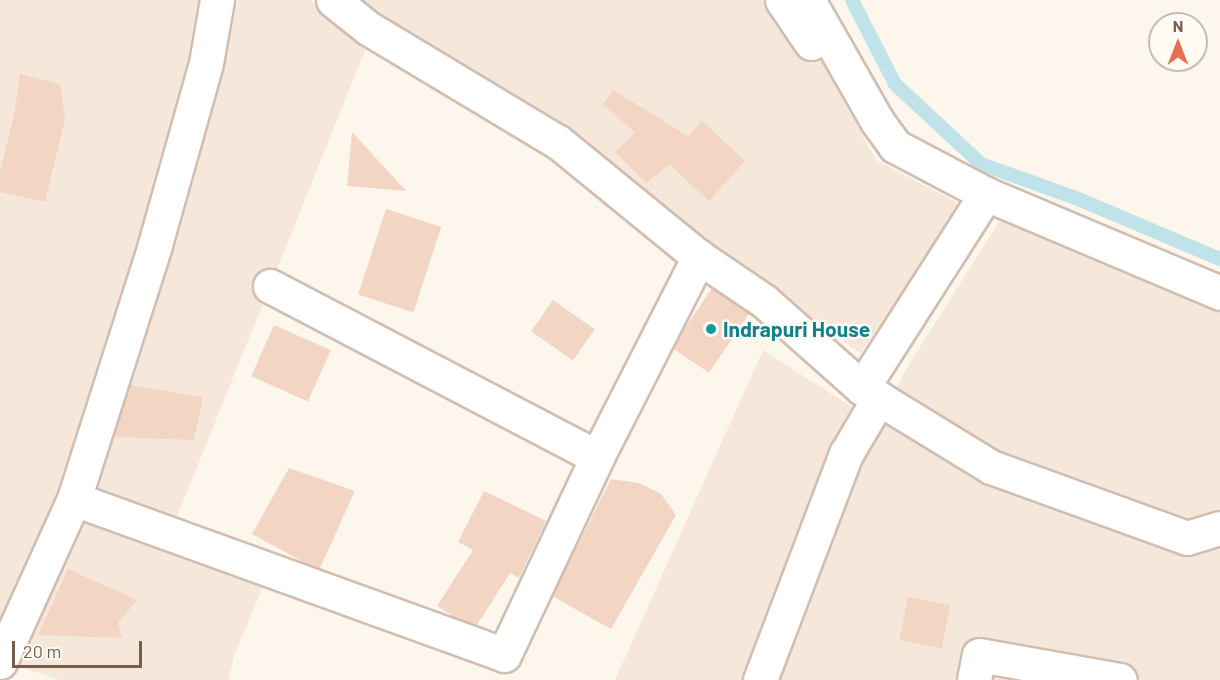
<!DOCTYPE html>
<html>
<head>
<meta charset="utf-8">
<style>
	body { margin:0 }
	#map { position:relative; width:1220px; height:680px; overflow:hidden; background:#fdf6ec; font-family:Barlow,sans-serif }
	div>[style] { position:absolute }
	.residential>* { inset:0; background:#f5e8da }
	.stream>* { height:14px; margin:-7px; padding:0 7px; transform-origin:7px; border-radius:7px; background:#bfe3e8 }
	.building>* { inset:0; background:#f3d5c3; transform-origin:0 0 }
	.roads { filter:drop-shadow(2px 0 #d1beb0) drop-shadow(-2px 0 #d1beb0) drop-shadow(0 2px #d1beb0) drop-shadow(0 -2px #d1beb0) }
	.minor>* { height:33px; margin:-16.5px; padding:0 16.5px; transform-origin:16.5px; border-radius:16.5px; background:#fff }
	.dots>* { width:16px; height:16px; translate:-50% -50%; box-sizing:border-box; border:3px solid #fffaf3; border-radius:50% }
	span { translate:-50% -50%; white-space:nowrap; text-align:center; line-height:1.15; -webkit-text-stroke:5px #fffaf3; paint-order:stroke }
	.culture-label { font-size:21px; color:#0d838f; font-weight:700 }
	.left { translate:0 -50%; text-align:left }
	.north { position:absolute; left:1148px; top:12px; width:60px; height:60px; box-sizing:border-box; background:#fffaf3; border:2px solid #cabbb1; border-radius:50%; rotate:0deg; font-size:16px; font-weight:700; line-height:24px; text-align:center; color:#7a5c4d }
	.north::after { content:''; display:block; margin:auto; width:21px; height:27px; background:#e76f51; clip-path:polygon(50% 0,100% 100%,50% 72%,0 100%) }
	.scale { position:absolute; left:12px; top:641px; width:130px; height:27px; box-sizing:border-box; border:3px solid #7a5c4d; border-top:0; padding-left:8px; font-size:18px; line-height:21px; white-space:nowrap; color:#7a5c4d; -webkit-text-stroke:4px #fffaf3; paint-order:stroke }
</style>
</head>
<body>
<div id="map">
	<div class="residential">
		<div style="clip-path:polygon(0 0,311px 0,366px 48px,170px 534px,266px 580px,235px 653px,228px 680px,60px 680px,0 660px)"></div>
		<div style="clip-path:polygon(360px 0,787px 0,876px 160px,964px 206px,860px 353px)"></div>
		<div style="clip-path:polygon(1015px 196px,1220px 279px,1220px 680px,615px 680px,763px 350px,880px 425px,905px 371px)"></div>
	</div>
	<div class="stream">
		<div style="left:852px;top:0;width:94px;rotate:62.9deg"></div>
		<div style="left:895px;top:84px;width:117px;rotate:42.9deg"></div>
		<div style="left:981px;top:164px;width:101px;rotate:19.7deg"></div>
		<div style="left:1076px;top:198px;width:156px;rotate:23deg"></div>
	</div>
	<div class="building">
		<div style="clip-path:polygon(20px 74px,60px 84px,65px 120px,45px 202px,0 192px,0 173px,15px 110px)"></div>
		<div style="clip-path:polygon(613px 90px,688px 136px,702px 121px,745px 161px,709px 201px,670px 165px,646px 183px,615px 152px,635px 133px,603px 104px)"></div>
		<div style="clip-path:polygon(352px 132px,406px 191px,347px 186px)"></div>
		<div style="left:386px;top:209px;width:58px;height:90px;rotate:18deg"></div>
		<div style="left:712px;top:288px;width:45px;height:72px;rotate:34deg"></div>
		<div style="left:553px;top:300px;width:51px;height:38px;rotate:35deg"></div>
		<div style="left:274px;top:325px;width:62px;height:56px;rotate:24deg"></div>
		<div style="clip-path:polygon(130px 385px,203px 397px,194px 440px,113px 437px)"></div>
		<div style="clip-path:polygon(289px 468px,355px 491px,320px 568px,303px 562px,252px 534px)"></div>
		<div style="clip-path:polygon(611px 479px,639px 483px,661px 494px,676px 515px,611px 629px,552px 596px)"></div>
		<div style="clip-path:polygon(484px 491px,546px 521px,519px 578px,510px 573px,477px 625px,454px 617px,437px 606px,473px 550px,458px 542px)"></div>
		<div style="clip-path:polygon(68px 569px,137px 600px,118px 623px,122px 638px,38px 635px)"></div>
		<div style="left:908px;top:597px;width:43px;height:44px;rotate:11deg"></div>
	</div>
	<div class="roads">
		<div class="minor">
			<div style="left:333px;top:0;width:45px;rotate:38.7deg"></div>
			<div style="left:368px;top:28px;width:222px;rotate:31deg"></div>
			<div style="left:558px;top:142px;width:182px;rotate:39.2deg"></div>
			<div style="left:699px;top:257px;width:78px;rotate:34.1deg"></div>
			<div style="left:764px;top:301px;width:131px;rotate:41.6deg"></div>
			<div style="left:862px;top:388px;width:151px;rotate:31.5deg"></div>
			<div style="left:991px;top:467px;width:208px;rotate:19.9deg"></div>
			<div style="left:1187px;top:538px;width:34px;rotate:-17deg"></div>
			<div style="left:782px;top:0;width:52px;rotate:56deg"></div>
			<div style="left:808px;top:0;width:139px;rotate:60.3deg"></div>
			<div style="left:877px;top:121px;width:31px;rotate:54deg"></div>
			<div style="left:895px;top:146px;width:103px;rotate:27.8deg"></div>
			<div style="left:986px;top:194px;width:230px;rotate:122.6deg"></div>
			<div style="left:986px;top:194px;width:254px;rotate:22.9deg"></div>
			<div style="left:270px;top:286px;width:369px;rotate:27.6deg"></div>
			<div style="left:74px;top:499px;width:457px;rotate:19.9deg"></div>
			<div style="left:504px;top:655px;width:219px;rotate:-64.8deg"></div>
			<div style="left:597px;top:457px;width:225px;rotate:-63deg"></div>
			<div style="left:0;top:662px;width:179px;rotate:-65.6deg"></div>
			<div style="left:74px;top:499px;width:263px;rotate:-72.3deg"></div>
			<div style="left:154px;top:248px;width:192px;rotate:-74.3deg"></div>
			<div style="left:206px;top:63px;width:64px;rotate:-80.1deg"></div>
			<div style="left:760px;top:680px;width:242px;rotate:-69.2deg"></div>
			<div style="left:846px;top:454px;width:65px;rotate:-59.5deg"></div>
			<div style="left:974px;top:680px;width:25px;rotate:-79deg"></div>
			<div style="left:979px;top:655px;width:143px;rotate:10.1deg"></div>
		</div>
	</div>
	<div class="dots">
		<div style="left:711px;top:329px;background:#0f9aa8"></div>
	</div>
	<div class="culture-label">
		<span class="left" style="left:723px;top:329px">Indrapuri House</span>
	</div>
	<div class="north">N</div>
	<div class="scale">20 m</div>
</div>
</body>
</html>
